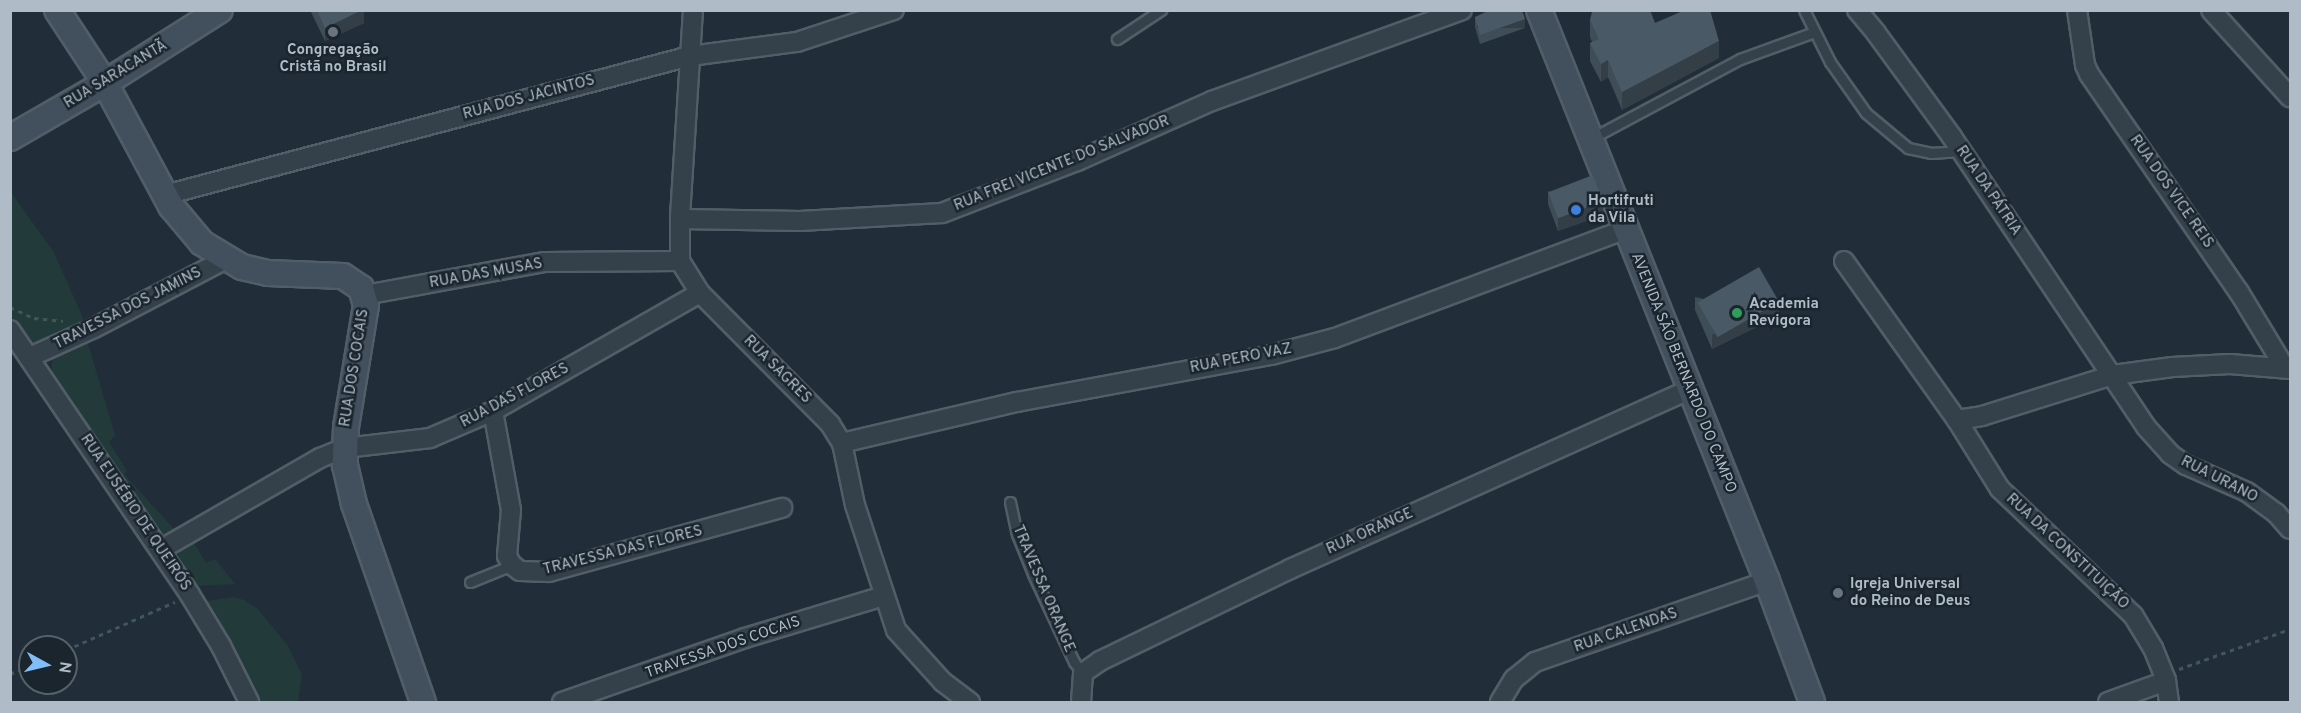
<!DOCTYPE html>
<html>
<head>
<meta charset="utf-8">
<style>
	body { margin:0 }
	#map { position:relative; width:2301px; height:713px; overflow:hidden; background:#212e39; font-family:Overpass,sans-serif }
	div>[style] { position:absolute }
	.green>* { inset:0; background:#233a3a }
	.path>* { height:3px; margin-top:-1.5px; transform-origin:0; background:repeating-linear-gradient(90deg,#405757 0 4.5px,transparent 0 9px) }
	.roads { filter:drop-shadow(2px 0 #525e67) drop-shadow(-2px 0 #525e67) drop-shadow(0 2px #525e67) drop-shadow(0 -2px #525e67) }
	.lane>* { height:9px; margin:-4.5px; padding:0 4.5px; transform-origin:4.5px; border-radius:4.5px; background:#34404a }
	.street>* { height:18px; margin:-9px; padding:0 9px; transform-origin:9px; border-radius:9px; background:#34404a }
	.secondary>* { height:24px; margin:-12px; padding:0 12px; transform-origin:12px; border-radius:12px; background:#424f5d }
	.wall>* { inset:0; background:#3f4d57 }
	.shaded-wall>* { inset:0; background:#333e47; transform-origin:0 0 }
	.building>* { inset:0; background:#495965; transform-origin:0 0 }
	.dots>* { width:16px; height:16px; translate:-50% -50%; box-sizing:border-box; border:3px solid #1a252e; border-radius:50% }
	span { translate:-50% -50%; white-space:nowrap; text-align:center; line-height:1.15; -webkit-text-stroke:5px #1a252e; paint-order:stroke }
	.poi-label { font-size:15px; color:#afbbc6; font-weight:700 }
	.left { translate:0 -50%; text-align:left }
	.street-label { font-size:15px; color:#afbbc6 }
	.frame { position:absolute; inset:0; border:12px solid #afbbc6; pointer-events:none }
	.north { position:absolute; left:18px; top:635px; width:60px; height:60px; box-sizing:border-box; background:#1a252e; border:2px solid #56616b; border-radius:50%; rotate:98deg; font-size:16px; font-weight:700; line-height:24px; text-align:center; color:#afbbc6 }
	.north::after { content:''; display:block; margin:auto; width:21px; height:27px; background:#81bef9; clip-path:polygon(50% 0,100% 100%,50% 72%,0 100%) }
</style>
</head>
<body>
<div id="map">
	<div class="green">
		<div style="clip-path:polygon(10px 191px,53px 251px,84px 320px,32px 347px,11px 316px)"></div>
		<div style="clip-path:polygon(87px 340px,115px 435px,109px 442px,127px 471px,124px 474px,175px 530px,164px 536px,158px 536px,52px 372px,52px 359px)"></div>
		<div style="clip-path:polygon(194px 543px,206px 563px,215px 559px,235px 584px,195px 586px,177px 561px,179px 550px)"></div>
		<div style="clip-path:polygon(234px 597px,244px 600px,258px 609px,288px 646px,302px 675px,298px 702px,258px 702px,206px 601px)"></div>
	</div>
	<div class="path">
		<div style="left:10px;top:307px;width:26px;rotate:25deg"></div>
		<div style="left:34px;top:318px;width:29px;rotate:6deg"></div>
		<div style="left:66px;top:650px;width:119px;rotate:-23.8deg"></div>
		<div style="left:2179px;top:669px;width:118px;rotate:-19.8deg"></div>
		<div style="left:10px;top:674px;width:22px;rotate:-22deg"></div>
	</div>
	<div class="roads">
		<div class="lane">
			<div style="left:1804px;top:10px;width:58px;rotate:63.4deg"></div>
			<div style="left:1830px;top:62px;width:62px;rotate:54.8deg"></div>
			<div style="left:1866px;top:113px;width:55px;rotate:39.8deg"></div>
			<div style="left:1908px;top:148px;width:24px;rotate:12deg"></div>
			<div style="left:1931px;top:153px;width:30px;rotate:-4deg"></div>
			<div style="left:1117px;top:39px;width:53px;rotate:-33.4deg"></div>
			<div style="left:1592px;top:138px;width:168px;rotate:-28.1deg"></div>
			<div style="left:1740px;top:59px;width:79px;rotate:-20deg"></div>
			<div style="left:1010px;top:502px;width:33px;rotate:78deg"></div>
			<div style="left:1017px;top:534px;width:43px;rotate:68.2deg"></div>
			<div style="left:1033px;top:574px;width:97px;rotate:65deg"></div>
			<div style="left:1074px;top:662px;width:14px;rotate:51deg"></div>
			<div style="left:470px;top:582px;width:45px;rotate:-22deg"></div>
		</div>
		<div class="street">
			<div style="left:693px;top:10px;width:209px;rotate:93.6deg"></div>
			<div style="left:680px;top:219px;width:42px;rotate:90deg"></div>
			<div style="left:680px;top:261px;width:38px;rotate:58deg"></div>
			<div style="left:700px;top:293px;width:185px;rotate:45.2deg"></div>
			<div style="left:830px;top:424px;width:22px;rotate:58deg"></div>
			<div style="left:842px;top:443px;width:63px;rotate:78.2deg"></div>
			<div style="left:855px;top:505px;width:132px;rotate:71.8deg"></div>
			<div style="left:896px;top:630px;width:70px;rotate:47.9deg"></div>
			<div style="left:943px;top:682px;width:34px;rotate:37deg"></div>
			<div style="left:1857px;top:10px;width:30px;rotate:50deg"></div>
			<div style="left:1876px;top:33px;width:129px;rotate:53.8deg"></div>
			<div style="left:1952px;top:137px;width:349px;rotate:56.2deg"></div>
			<div style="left:2146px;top:427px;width:36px;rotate:48deg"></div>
			<div style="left:2170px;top:454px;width:19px;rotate:35deg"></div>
			<div style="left:2186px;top:465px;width:67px;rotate:23.9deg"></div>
			<div style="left:2247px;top:492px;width:36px;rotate:36deg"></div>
			<div style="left:2276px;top:513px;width:21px;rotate:49deg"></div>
			<div style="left:2077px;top:10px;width:56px;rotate:81.7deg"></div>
			<div style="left:2085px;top:65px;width:10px;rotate:66deg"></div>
			<div style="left:2089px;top:74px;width:265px;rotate:55.5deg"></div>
			<div style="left:2239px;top:292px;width:89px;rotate:58.8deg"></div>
			<div style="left:2211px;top:10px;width:118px;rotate:47.8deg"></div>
			<div style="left:165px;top:195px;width:543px;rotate:-14.83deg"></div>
			<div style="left:690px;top:56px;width:108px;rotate:-7.5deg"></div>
			<div style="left:797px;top:42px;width:102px;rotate:-18.3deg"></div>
			<div style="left:680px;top:219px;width:120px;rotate:1deg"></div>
			<div style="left:800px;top:221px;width:142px;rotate:-3.2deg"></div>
			<div style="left:942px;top:213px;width:145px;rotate:-21.1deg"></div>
			<div style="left:1077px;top:161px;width:148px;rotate:-24deg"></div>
			<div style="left:1212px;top:101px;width:266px;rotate:-20deg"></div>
			<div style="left:1844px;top:261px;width:195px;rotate:54.6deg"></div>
			<div style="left:1957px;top:420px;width:81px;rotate:58.1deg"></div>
			<div style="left:2000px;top:489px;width:183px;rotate:43.5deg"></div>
			<div style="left:2133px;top:615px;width:39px;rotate:59deg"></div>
			<div style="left:2153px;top:648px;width:35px;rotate:68deg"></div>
			<div style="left:2166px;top:681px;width:21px;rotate:82deg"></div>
			<div style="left:365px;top:295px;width:183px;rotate:-10.4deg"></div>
			<div style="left:545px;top:262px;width:135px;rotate:-0.4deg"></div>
			<div style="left:10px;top:330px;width:320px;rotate:55.8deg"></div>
			<div style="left:190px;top:595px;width:60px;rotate:58.7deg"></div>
			<div style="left:221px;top:646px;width:63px;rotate:63.4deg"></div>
			<div style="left:30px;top:357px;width:70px;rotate:-24.4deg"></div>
			<div style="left:94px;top:328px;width:149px;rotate:-27.6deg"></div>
			<div style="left:493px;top:411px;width:101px;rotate:79.7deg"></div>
			<div style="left:511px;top:510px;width:46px;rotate:95deg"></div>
			<div style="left:507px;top:556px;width:10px;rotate:61deg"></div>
			<div style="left:512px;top:565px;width:10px;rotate:37deg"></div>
			<div style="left:520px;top:571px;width:29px;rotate:2deg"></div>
			<div style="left:549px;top:572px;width:242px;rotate:-15.4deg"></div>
			<div style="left:1957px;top:420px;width:25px;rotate:-9deg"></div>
			<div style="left:1982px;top:416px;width:137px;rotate:-17.4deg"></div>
			<div style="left:2113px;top:375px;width:60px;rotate:-7.7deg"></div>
			<div style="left:2172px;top:367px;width:58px;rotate:-3deg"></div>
			<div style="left:2230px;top:364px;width:60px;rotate:4.8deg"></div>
			<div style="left:842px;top:443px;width:180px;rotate:-13.2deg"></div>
			<div style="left:1017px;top:402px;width:258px;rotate:-10.5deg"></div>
			<div style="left:1271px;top:355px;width:66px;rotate:-14.9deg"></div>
			<div style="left:1335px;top:338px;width:311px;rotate:-20.5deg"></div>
			<div style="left:160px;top:550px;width:185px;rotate:-29.9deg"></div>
			<div style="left:320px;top:458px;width:27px;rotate:-22deg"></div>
			<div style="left:345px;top:448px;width:86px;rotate:-6.7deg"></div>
			<div style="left:430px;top:438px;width:69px;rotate:-23.2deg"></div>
			<div style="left:493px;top:411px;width:238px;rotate:-29.7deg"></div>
			<div style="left:562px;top:702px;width:194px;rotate:-19.3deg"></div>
			<div style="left:745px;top:638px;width:144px;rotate:-16.9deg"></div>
			<div style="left:1081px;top:702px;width:29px;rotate:-86deg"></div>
			<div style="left:1083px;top:673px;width:21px;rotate:-35deg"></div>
			<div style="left:1100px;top:661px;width:211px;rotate:-25.8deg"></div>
			<div style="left:1290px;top:569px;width:440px;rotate:-24.2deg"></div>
			<div style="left:1500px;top:702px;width:27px;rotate:-59deg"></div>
			<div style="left:1514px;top:679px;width:27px;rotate:-39deg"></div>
			<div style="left:1535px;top:662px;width:246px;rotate:-19.2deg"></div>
			<div style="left:2108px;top:702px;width:62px;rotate:-19.9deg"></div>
		</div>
		<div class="secondary">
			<div style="left:57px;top:10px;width:87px;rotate:56.7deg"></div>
			<div style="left:105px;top:83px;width:140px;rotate:61.8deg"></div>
			<div style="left:171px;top:206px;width:48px;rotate:50deg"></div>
			<div style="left:202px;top:243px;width:47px;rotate:31deg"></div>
			<div style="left:242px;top:267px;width:27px;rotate:13deg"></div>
			<div style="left:268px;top:273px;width:75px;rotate:2.3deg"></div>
			<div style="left:343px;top:276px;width:22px;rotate:34deg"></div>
			<div style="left:361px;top:288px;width:18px;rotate:74deg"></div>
			<div style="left:366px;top:305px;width:124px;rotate:99.3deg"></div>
			<div style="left:346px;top:427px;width:38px;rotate:92deg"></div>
			<div style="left:345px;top:465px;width:40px;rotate:77deg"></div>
			<div style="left:354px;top:504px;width:210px;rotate:70.8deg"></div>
			<div style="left:1539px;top:10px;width:615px;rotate:68.23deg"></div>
			<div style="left:1767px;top:581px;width:129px;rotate:69.6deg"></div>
			<div style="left:10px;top:138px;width:110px;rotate:-30.1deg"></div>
			<div style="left:105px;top:83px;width:136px;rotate:-32.4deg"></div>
		</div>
	</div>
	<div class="wall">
		<div style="clip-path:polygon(310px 10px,364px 10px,364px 23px,325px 41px)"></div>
		<div style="clip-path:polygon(1475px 17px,1525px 28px,1480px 44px,1475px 27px)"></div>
		<div style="clip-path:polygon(1590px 20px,1655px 23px,1719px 58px,1622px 110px,1608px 77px,1601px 82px,1590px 61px,1590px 43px,1592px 42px,1590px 37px)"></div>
		<div style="clip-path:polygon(1548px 191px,1603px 215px,1558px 231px,1548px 204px)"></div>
		<div style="clip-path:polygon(1695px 297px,1779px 316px,1712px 349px,1695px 310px)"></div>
	</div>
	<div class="shaded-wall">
		<div style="clip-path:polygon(362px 10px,364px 10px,364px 23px,325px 41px,325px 28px)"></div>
		<div style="left:1525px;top:19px;width:9px;height:48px;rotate:90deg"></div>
		<div style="clip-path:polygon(1719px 41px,1719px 58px,1622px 110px,1622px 92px)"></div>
		<div style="clip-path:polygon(1608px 60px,1608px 77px,1601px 82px,1601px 64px)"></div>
		<div style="clip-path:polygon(1603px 201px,1603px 215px,1558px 231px,1558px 218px)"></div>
		<div style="clip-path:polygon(1779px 302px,1779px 316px,1712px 349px,1712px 335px)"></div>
	</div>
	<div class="building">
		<div style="clip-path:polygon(317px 10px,362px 10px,325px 28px)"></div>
		<div style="clip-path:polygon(1490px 10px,1522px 10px,1525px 19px,1480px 35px,1475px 17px)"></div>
		<div style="clip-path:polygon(1596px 10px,1650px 10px,1655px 23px,1685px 10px,1710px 10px,1719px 41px,1622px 92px,1608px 60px,1601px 64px,1590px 43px,1599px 39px,1590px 20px,1592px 12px)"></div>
		<div style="left:1593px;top:175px;width:28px;height:48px;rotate:69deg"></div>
		<div style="left:1759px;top:267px;width:40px;height:71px;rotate:60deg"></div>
	</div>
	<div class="dots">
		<div style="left:333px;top:32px;background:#6b7280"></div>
		<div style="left:1576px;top:210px;background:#3f7fe0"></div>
		<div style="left:1737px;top:313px;background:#2e9e5b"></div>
		<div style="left:1838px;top:593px;background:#6b7280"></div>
	</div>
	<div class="poi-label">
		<span style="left:333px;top:59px">Congregação<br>Cristã no Brasil</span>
		<span class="left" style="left:1588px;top:210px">Hortifruti<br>da Vila</span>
		<span class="left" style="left:1749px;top:313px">Academia<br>Revigora</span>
		<span class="left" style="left:1850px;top:593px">Igreja Universal<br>do Reino de Deus</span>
	</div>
	<div class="street-label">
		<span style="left:116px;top:75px;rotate:-31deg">RUA SARACANTÃ</span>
		<span style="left:529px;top:98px;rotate:-15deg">RUA DOS JACINTOS</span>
		<span style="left:1062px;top:164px;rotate:-22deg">RUA FREI VICENTE DO SALVADOR</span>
		<span style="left:1988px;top:191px;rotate:56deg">RUA DA PÁTRIA</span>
		<span style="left:2171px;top:192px;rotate:55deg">RUA DOS VICE REIS</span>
		<span style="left:486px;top:274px;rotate:-10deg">RUA DAS MUSAS</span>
		<span style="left:128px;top:309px;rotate:-27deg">TRAVESSA DOS JAMINS</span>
		<span style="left:1241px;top:359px;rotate:-11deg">RUA PERO VAZ</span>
		<span style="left:355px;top:368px;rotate:-81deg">RUA DOS COCAIS</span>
		<span style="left:777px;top:370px;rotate:45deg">RUA SAGRES</span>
		<span style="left:1683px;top:373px;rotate:68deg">AVENIDA SÃO BERNARDO DO CAMPO</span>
		<span style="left:515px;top:396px;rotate:-28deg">RUA DAS FLORES</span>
		<span style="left:2219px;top:480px;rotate:27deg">RUA URANO</span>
		<span style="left:135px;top:513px;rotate:56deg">RUA EUSÉBIO DE QUEIRÓS</span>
		<span style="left:1370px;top:532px;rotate:-24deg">RUA ORANGE</span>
		<span style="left:623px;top:551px;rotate:-14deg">TRAVESSA DAS FLORES</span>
		<span style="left:2067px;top:552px;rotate:43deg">RUA DA CONSTITUIÇÃO</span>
		<span style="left:1043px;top:589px;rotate:67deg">TRAVESSA ORANGE</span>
		<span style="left:1626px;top:631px;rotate:-19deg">RUA CALENDAS</span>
		<span style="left:723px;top:648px;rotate:-19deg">TRAVESSA DOS COCAIS</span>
	</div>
	<div class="frame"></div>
	<div class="north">N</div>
</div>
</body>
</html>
